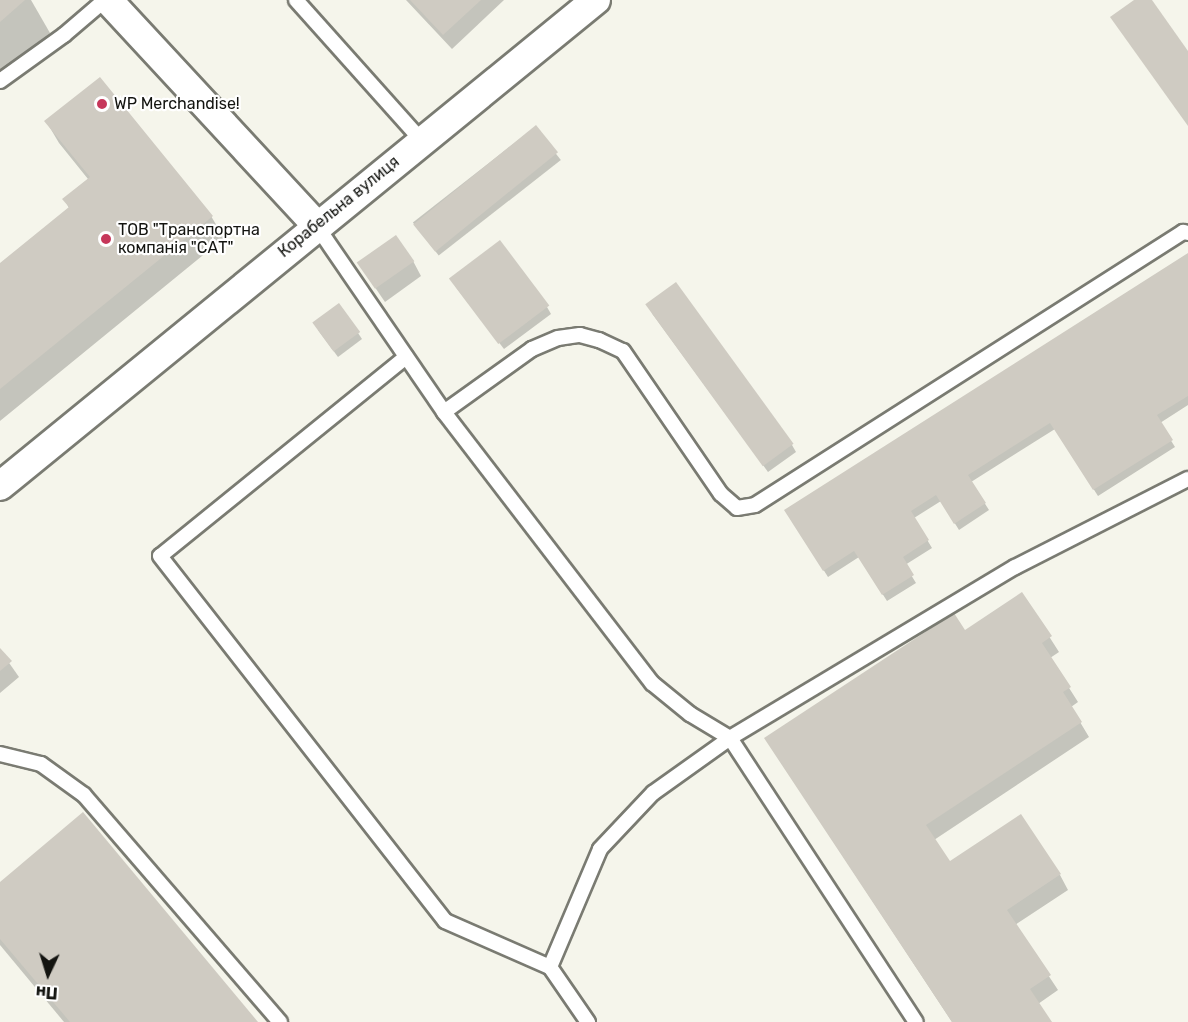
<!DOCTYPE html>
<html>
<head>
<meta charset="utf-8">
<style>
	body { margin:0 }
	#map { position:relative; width:1188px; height:1022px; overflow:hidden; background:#f5f5eb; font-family:Rubik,sans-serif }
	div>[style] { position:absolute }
	.shadow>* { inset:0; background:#0003; transform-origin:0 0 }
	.building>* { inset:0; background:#cfcbc2; transform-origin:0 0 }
	.roads { filter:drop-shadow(2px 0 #7a7b72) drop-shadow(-2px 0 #7a7b72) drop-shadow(0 2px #7a7b72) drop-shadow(0 -2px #7a7b72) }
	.lane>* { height:14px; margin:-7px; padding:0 7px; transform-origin:7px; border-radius:7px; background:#fff }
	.street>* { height:28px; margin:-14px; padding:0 14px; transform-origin:14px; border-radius:14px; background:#fff }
	.dots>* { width:16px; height:16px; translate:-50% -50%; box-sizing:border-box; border:3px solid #fff; border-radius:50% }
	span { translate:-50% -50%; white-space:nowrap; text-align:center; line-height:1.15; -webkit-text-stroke:4.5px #fff; paint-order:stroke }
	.poi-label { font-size:16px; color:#131410 }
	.left { translate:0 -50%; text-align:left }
	.street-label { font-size:16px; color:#131410 }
	.north { position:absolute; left:18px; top:944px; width:60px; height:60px; -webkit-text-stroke:4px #fff; paint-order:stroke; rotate:184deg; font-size:16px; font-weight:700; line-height:24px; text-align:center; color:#131410 }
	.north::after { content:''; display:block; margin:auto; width:21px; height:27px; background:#131410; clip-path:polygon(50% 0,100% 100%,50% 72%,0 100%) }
</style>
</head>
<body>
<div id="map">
	<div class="shadow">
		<div style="clip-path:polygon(0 0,31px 0,50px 33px,0 75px)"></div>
		<div style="clip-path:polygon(406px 0,504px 0,452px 49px)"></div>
		<div style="clip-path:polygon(46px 121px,211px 216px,224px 238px,0 421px,0 265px,69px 208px,64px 199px,88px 179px,59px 143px)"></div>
		<div style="left:535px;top:127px;width:42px;height:155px;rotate:52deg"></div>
		<div style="clip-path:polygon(1188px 256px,1188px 405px,1160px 423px,1175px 447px,1098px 496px,1055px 429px,971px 482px,989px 510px,959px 530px,941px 501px,914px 518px,932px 548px,905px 565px,916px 583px,887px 601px,859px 557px,828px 577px,790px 517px)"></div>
		<div style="clip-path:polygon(413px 261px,421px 276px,385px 302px,359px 264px)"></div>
		<div style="clip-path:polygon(455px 286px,547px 307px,551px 314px,504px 349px)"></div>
		<div style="clip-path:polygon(651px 312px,792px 445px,796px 452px,768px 472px)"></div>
		<div style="clip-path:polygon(318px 330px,358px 333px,362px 339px,338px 357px)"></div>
		<div style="clip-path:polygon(1022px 594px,1059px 652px,1050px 658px,1078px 702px,1071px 707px,1089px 737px,934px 840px,949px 863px,1060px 875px,1068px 890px,1015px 925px,1058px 990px,1038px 1004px,1051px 1022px,952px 1022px,766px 739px,965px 632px)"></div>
		<div style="clip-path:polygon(0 650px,19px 677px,0 693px)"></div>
		<div style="clip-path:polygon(0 884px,256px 1022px,64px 1022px,0 945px)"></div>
	</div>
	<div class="building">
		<div style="clip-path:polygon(0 0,25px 0,0 22px)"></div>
		<div style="clip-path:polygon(410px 0,481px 0,443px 35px)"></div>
		<div style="clip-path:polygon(1134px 0,1152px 0,1188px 51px,1188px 126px,1110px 17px)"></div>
		<div style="clip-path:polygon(100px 77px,213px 216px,0 389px,0 263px,69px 207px,62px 199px,90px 177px,44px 121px)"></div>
		<div style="left:536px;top:125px;width:35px;height:158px;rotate:51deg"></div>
		<div style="left:396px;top:235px;width:32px;height:48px;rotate:55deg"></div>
		<div style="left:500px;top:240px;width:82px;height:64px;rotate:53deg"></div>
		<div style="clip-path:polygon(1188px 253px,1188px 396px,1157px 415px,1173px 440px,1093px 490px,1050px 423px,968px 475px,986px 503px,954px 524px,936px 495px,911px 511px,929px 540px,903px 557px,914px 575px,882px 595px,854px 551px,823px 571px,784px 510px)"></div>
		<div style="left:676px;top:282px;width:200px;height:38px;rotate:54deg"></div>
		<div style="left:339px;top:303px;width:36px;height:33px;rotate:54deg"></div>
		<div style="clip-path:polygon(1022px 592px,1052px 636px,1042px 643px,1071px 687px,1063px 692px,1082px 722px,926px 825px,950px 861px,1021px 814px,1061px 874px,1007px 910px,1051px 975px,1030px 989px,1052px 1022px,952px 1022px,764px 738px,954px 613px,965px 630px)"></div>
		<div style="clip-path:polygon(0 648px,12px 661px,0 671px)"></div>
		<div style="clip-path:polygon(83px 812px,258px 1022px,70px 1022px,0 939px,0 882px)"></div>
	</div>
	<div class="roads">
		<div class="lane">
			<div style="left:296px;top:0;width:188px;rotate:48.2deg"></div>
			<div style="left:0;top:81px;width:79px;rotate:-35.7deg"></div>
			<div style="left:64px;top:35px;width:54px;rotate:-40.5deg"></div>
			<div style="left:316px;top:225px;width:227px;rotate:55.6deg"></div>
			<div style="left:444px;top:412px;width:342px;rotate:52.5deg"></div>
			<div style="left:652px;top:683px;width:49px;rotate:39.2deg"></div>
			<div style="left:690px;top:714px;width:47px;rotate:31deg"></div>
			<div style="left:730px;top:738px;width:339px;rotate:56.8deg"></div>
			<div style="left:406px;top:357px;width:316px;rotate:141deg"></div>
			<div style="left:160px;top:556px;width:463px;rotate:52deg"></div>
			<div style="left:445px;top:921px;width:115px;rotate:23.7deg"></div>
			<div style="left:550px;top:967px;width:67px;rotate:55.4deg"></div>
			<div style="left:444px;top:412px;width:108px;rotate:-35.6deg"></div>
			<div style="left:532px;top:349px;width:28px;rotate:-23deg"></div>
			<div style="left:558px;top:338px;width:22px;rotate:-8deg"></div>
			<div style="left:580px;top:335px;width:20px;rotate:15deg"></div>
			<div style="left:599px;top:340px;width:26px;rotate:25deg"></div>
			<div style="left:623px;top:351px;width:173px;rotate:55.6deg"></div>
			<div style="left:721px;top:494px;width:21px;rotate:41deg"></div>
			<div style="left:737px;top:508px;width:18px;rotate:-9deg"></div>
			<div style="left:755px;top:505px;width:508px;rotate:-32.53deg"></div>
			<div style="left:1183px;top:232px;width:5px;rotate:11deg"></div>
			<div style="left:0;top:754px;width:42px;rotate:13.7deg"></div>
			<div style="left:41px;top:764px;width:53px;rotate:35.8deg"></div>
			<div style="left:84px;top:795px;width:300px;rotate:49.2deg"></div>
			<div style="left:550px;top:967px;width:128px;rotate:-67deg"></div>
			<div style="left:600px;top:849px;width:77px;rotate:-46.6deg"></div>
			<div style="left:653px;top:793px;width:95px;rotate:-35.5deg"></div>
			<div style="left:730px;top:738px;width:332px;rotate:-31deg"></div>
			<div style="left:1015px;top:567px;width:194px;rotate:-27deg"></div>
		</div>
		<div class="street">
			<div style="left:108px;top:0;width:306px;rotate:47.2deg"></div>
			<div style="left:0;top:486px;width:769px;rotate:-39.2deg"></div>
		</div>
	</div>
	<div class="dots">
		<div style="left:102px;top:104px;background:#c6375a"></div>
		<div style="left:106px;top:239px;background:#c6375a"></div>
	</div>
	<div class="poi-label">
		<span class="left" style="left:114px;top:104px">WP Merchandise!</span>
		<span class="left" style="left:118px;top:239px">ТОВ "Транспортна<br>компанія "САТ"</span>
	</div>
	<div class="street-label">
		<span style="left:339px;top:207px;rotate:-39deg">Корабельна вулиця</span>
	</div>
	<div class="north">Пн</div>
</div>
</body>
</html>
